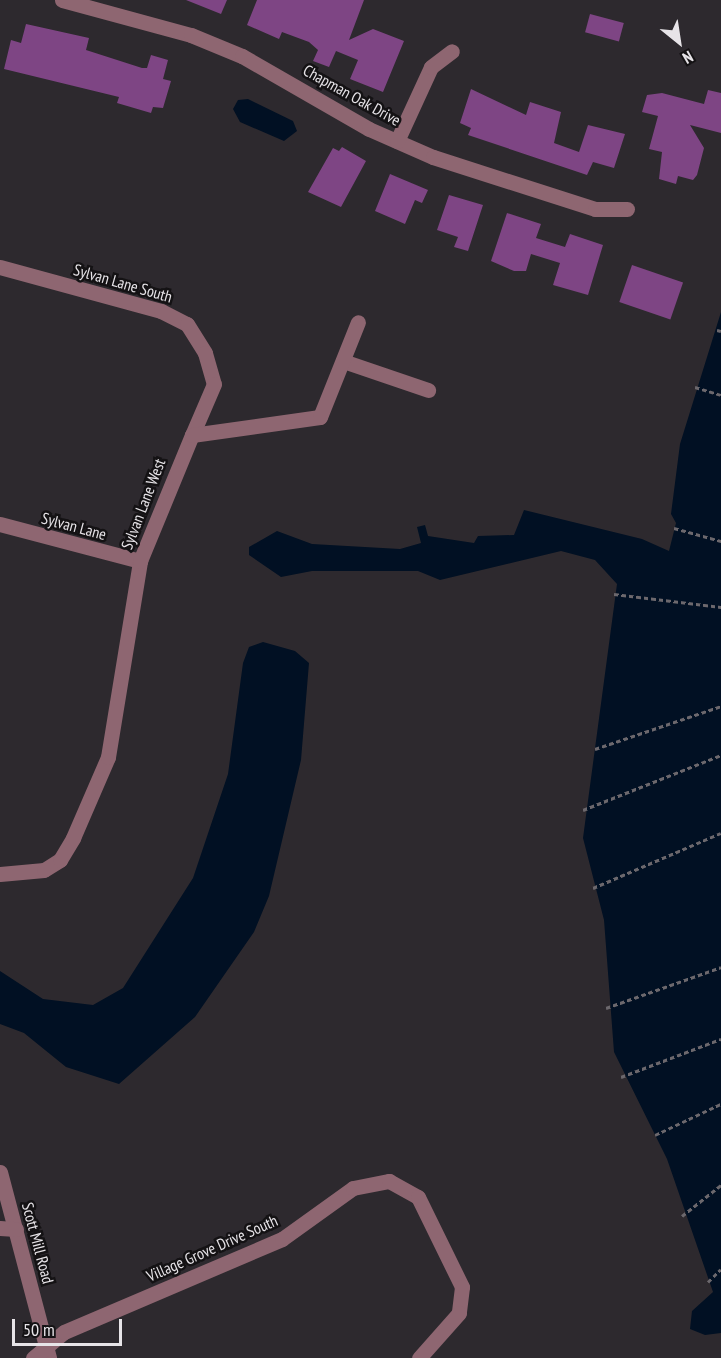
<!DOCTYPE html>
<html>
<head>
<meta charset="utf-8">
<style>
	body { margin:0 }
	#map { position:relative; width:721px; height:1358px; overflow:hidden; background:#2d292e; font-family:"PT Sans Narrow",sans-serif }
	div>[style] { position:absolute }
	.water>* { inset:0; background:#011023 }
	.building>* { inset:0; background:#7e4584; transform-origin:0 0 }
	.path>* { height:3px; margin-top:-1.5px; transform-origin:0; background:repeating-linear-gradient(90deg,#6c686d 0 4.5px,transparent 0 7.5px) }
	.minor>* { height:15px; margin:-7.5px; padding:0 7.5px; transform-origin:7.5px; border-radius:7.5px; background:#8e6671 }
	span { translate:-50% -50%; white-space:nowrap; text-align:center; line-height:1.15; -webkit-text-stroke:5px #141214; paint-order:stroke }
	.street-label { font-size:16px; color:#e7e4e8 }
	.north { position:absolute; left:649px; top:12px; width:60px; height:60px; -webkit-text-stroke:4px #141214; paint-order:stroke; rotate:150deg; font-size:16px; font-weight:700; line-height:24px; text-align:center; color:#e7e4e8 }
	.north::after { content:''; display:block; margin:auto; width:21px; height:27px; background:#e7e4e8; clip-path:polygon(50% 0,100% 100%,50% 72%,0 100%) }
	.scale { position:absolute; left:12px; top:1319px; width:110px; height:27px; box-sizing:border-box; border:3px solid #e7e4e8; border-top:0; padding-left:8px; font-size:18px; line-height:21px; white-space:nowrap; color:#e7e4e8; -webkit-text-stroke:4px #141214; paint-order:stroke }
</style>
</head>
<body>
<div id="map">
	<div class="water">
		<div style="clip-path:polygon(248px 99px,293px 121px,297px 131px,284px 141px,240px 122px,233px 109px,238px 100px)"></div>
		<div style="clip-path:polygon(721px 312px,721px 1333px,705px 1335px,690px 1329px,692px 1311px,713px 1292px,667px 1159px,614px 1052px,604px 920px,583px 838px,617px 584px,595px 560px,561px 551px,440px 580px,418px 571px,312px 571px,281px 577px,249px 555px,249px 547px,277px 531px,312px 544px,400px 549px,421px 543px,417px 527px,425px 525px,428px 536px,474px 543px,478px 536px,514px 535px,524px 510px,642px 539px,669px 551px,676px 523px,671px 514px,680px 444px)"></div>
		<div style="clip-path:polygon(263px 642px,295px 651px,309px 663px,301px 760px,269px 896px,254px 932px,195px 1017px,119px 1084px,66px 1067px,24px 1033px,0 1024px,0 971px,43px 999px,93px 1005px,123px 988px,193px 878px,228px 774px,243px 663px,249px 647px)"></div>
	</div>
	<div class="building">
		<div style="clip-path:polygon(186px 0,227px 0,221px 14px)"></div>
		<div style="clip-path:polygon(257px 0,364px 0,349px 40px,373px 29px,404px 41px,383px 92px,350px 79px,358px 60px,336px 51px,329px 67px,313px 61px,318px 50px,309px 42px,282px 32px,279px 39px,247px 25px)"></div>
		<div style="left:590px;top:14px;width:35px;height:19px;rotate:15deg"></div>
		<div style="clip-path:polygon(26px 24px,89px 38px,86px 50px,142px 68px,147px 68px,151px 55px,168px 60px,163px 79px,171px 81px,163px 108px,153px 107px,151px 113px,117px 103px,119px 97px,4px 69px,11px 40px,21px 43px)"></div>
		<div style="clip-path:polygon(471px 89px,526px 115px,530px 102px,561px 112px,554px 143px,579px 152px,588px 125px,625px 134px,614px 168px,593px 162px,587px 175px,468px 135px,471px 128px,460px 123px)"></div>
		<div style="clip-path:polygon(708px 90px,721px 93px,721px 133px,690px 125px,704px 148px,697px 175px,693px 180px,678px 176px,676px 184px,659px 179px,662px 152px,649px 149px,658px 116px,642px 112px,647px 95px,662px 93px,704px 104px)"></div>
		<div style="clip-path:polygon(342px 147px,366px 161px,341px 207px,308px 192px,333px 148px,339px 151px)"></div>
		<div style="clip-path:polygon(390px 174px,428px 190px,422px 203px,415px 200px,405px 224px,375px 211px)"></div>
		<div style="clip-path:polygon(449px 195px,483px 205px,468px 251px,454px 247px,458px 237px,437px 230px)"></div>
		<div style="clip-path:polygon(507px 213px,541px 224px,536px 238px,565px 247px,570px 234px,603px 245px,588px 295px,553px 285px,560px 263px,531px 254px,526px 271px,514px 271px,491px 261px)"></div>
		<div style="left:632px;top:265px;width:54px;height:39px;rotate:19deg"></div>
	</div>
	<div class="path">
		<div style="left:717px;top:330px;width:4px;rotate:14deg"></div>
		<div style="left:695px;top:387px;width:27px;rotate:17deg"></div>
		<div style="left:674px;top:528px;width:49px;rotate:15.5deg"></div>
		<div style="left:614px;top:594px;width:108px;rotate:6.9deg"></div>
		<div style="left:595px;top:749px;width:133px;rotate:-18.8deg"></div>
		<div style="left:583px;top:810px;width:149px;rotate:-21.7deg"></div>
		<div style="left:593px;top:888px;width:139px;rotate:-23.3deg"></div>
		<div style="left:606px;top:1008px;width:122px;rotate:-19.6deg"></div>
		<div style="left:621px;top:1077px;width:107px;rotate:-20.8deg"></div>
		<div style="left:655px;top:1135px;width:73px;rotate:-25.2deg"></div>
		<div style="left:682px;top:1216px;width:50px;rotate:-38.5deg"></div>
		<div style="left:708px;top:1282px;width:18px;rotate:-45deg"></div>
	</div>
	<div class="minor">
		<div style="left:62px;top:0;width:134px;rotate:15.2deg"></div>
		<div style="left:191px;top:35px;width:55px;rotate:22.4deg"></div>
		<div style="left:242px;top:56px;width:146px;rotate:29.9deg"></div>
		<div style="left:369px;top:129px;width:70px;rotate:23.6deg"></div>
		<div style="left:433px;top:157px;width:170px;rotate:17.8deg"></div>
		<div style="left:595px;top:209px;width:32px"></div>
		<div style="left:397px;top:141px;width:81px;rotate:-65.3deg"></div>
		<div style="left:431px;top:67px;width:26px;rotate:-37deg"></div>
		<div style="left:0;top:267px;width:167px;rotate:15.3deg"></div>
		<div style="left:161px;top:311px;width:29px;rotate:27deg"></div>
		<div style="left:187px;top:324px;width:34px;rotate:58deg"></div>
		<div style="left:205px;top:353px;width:32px;rotate:74deg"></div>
		<div style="left:214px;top:384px;width:56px;rotate:113.3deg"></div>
		<div style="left:343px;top:361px;width:90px;rotate:18.8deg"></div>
		<div style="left:0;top:524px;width:145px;rotate:14.8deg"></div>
		<div style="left:0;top:874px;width:44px;rotate:-5.2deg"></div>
		<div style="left:44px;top:870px;width:19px;rotate:-32deg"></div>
		<div style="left:60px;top:860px;width:26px;rotate:-59deg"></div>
		<div style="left:73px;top:838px;width:88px;rotate:-66.6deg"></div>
		<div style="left:108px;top:757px;width:199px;rotate:-80.7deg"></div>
		<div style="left:140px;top:561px;width:136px;rotate:-67.6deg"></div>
		<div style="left:192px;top:435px;width:129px;rotate:-8deg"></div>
		<div style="left:320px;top:417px;width:102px;rotate:-68.2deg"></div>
		<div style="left:0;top:1172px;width:192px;rotate:75.2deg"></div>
		<div style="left:0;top:1228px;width:16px;rotate:4deg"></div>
		<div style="left:33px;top:1358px;width:40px;rotate:-40deg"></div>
		<div style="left:64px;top:1332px;width:237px;rotate:-23.1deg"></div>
		<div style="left:282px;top:1239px;width:87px;rotate:-35.7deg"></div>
		<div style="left:353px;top:1188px;width:37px;rotate:-11deg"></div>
		<div style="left:389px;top:1181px;width:33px;rotate:29deg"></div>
		<div style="left:418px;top:1197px;width:100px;rotate:63.9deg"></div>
		<div style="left:462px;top:1287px;width:26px;rotate:97deg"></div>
		<div style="left:459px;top:1313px;width:60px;rotate:131.6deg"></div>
	</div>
	<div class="street-label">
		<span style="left:352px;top:95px;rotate:29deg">Chapman Oak Drive</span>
		<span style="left:123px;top:283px;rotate:16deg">Sylvan Lane South</span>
		<span style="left:143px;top:504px;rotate:-69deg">Sylvan Lane West</span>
		<span style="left:74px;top:526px;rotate:15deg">Sylvan Lane</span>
		<span style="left:38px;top:1243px;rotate:75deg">Scott Mill Road</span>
		<span style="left:212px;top:1248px;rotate:-24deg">Village Grove Drive South</span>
	</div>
	<div class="north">N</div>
	<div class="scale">50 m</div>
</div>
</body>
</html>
